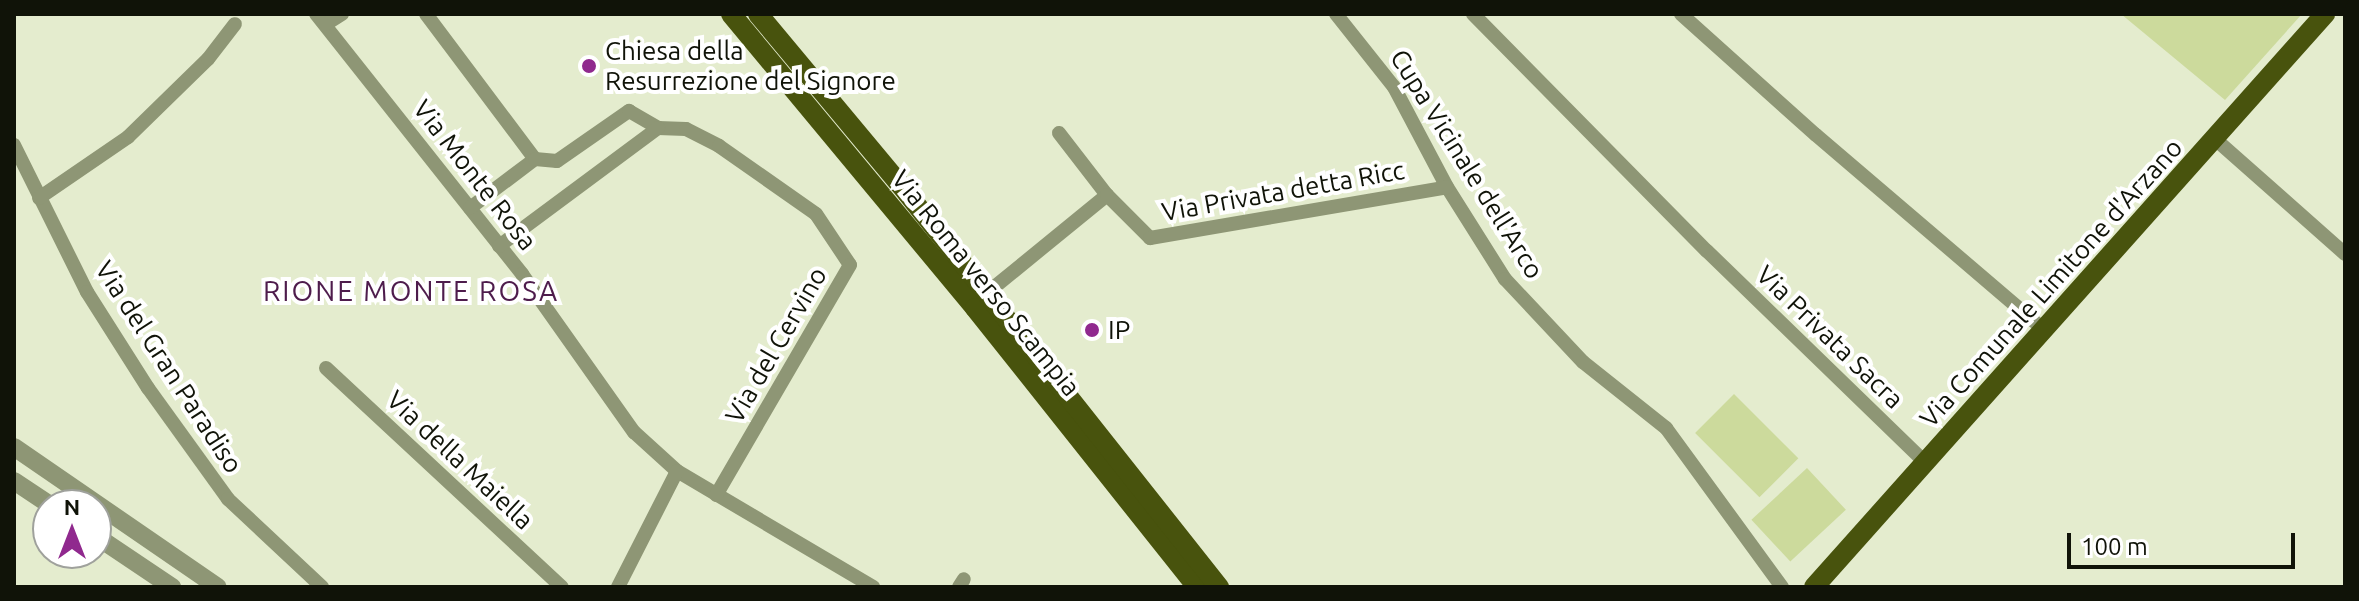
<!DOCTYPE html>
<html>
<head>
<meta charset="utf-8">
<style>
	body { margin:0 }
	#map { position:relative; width:2359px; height:601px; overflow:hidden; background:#e4ecce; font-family:Ubuntu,sans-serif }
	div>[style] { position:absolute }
	.green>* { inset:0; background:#ccda9c; transform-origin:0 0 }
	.minor>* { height:14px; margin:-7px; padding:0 7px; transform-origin:7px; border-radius:7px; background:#8e9675 }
	.tertiary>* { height:18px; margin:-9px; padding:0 9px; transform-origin:9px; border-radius:9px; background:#8e9675 }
	.primary>* { height:20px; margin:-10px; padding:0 10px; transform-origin:10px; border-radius:10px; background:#48530d }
	.dots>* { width:22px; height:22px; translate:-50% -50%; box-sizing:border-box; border:4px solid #fff; border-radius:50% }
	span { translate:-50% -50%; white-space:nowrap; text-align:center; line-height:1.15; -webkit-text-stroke:8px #fff; paint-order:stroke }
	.poi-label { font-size:26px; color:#101308 }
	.left { translate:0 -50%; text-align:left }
	.street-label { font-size:26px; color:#101308 }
	.neighbourhood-label { font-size:28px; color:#4e1c4c; letter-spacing:2px }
	.frame { position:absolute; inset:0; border:16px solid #101308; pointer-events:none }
	.north { position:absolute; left:32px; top:489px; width:80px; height:80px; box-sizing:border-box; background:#fff; border:2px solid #9fa19c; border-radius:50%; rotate:0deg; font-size:22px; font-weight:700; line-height:32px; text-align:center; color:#101308 }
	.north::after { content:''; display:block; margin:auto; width:28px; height:36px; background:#90298e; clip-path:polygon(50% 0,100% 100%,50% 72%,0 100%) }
	.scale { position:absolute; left:2067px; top:533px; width:228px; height:36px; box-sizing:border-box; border:4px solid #101308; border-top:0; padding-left:10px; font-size:24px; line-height:28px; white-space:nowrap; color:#101308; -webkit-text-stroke:6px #fff; paint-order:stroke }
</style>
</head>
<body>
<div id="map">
	<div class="green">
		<div style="clip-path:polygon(2121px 14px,2302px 14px,2225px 100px)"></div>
		<div style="left:1734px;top:394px;width:91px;height:55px;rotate:45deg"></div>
		<div style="left:1807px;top:468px;width:57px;height:76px;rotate:47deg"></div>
	</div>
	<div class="minor">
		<div style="left:316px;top:14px;width:332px;rotate:51.6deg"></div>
		<div style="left:522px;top:274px;width:194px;rotate:54.7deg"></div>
		<div style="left:634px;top:432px;width:58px;rotate:42.2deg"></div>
		<div style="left:677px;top:471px;width:228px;rotate:30.6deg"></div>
		<div style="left:426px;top:14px;width:181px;rotate:53.1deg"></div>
		<div style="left:1336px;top:14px;width:93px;rotate:51.5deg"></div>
		<div style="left:1394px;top:87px;width:113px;rotate:62.1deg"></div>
		<div style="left:1447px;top:187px;width:109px;rotate:57.8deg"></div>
		<div style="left:1505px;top:279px;width:114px;rotate:46.8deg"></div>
		<div style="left:1583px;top:362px;width:106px;rotate:38.5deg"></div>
		<div style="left:1666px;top:428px;width:197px;rotate:53.9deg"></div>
		<div style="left:1473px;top:14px;width:333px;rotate:45.4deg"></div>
		<div style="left:1707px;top:251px;width:305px;rotate:44.1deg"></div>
		<div style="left:1681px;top:14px;width:181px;rotate:41.9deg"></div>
		<div style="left:1816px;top:135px;width:300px;rotate:40.5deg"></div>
		<div style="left:326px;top:24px;width:19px;rotate:-32deg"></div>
		<div style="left:658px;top:128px;width:28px;rotate:2deg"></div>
		<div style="left:686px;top:129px;width:37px;rotate:27deg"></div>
		<div style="left:719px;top:146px;width:118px;rotate:35deg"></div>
		<div style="left:816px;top:214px;width:61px;rotate:56.3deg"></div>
		<div style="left:850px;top:265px;width:266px;rotate:120.2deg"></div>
		<div style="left:1059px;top:133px;width:78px;rotate:52.3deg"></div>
		<div style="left:2214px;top:138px;width:175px;rotate:41.5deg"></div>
		<div style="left:14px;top:145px;width:164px;rotate:63.6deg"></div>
		<div style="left:87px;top:292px;width:114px;rotate:57.6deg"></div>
		<div style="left:148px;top:388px;width:137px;rotate:54.2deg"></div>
		<div style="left:228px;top:499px;width:129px;rotate:43.1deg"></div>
		<div style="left:39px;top:198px;width:108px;rotate:-34.4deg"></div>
		<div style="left:128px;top:137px;width:112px;rotate:-44.3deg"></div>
		<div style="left:208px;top:59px;width:44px;rotate:-52.4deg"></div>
		<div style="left:470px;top:208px;width:81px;rotate:-37deg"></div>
		<div style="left:535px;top:159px;width:22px;rotate:5deg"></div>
		<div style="left:557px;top:161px;width:88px;rotate:-34.8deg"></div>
		<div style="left:629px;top:111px;width:34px;rotate:30deg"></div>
		<div style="left:658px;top:128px;width:198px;rotate:143.4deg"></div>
		<div style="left:987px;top:293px;width:155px;rotate:-39.2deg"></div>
		<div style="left:1107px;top:195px;width:61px;rotate:45deg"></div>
		<div style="left:1150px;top:238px;width:301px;rotate:-9.7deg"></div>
		<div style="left:326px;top:368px;width:322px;rotate:42.9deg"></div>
		<div style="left:618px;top:587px;width:130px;rotate:-63deg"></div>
		<div style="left:959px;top:587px;width:9px;rotate:-58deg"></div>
	</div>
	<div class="tertiary">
		<div style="left:14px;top:447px;width:247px;rotate:34.5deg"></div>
		<div style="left:14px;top:481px;width:43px;rotate:33.7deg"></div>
		<div style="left:96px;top:536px;width:92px;rotate:33.9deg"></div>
	</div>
	<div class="primary">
		<div style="left:731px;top:14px;width:382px;rotate:50.3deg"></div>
		<div style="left:975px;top:308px;width:357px;rotate:51.5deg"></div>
		<div style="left:758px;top:14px;width:233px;rotate:50.2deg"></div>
		<div style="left:907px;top:193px;width:503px;rotate:51.63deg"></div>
		<div style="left:1814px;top:587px;width:768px;rotate:-48.27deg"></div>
	</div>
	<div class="dots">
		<div style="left:589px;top:66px;background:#90298e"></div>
		<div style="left:1092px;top:330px;background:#90298e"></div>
	</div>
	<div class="poi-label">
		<span class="left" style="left:605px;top:66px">Chiesa della<br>Resurrezione del Signore</span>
		<span class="left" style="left:1108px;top:330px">IP</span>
	</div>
	<div class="street-label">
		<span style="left:1467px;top:164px;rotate:58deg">Cupa Vicinale dell'Arco</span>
		<span style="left:475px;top:175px;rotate:52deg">Via Monte Rosa</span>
		<span style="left:1283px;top:191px;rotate:-10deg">Via Privata detta Ricc</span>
		<span style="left:986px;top:283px;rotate:51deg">Via Roma verso Scampia</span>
		<span style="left:2051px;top:283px;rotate:-48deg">Via Comunale Limitone d'Arzano</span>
		<span style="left:1830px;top:337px;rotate:44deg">Via Privata Sacra</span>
		<span style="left:776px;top:345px;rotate:-60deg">Via del Cervino</span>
		<span style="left:169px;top:367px;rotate:57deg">Via del Gran Paradiso</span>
		<span style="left:460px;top:460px;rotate:43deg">Via della Maiella</span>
	</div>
	<div class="neighbourhood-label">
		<span style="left:411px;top:291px">RIONE MONTE ROSA</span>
	</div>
	<div class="frame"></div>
	<div class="north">N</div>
	<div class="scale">100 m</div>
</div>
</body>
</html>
